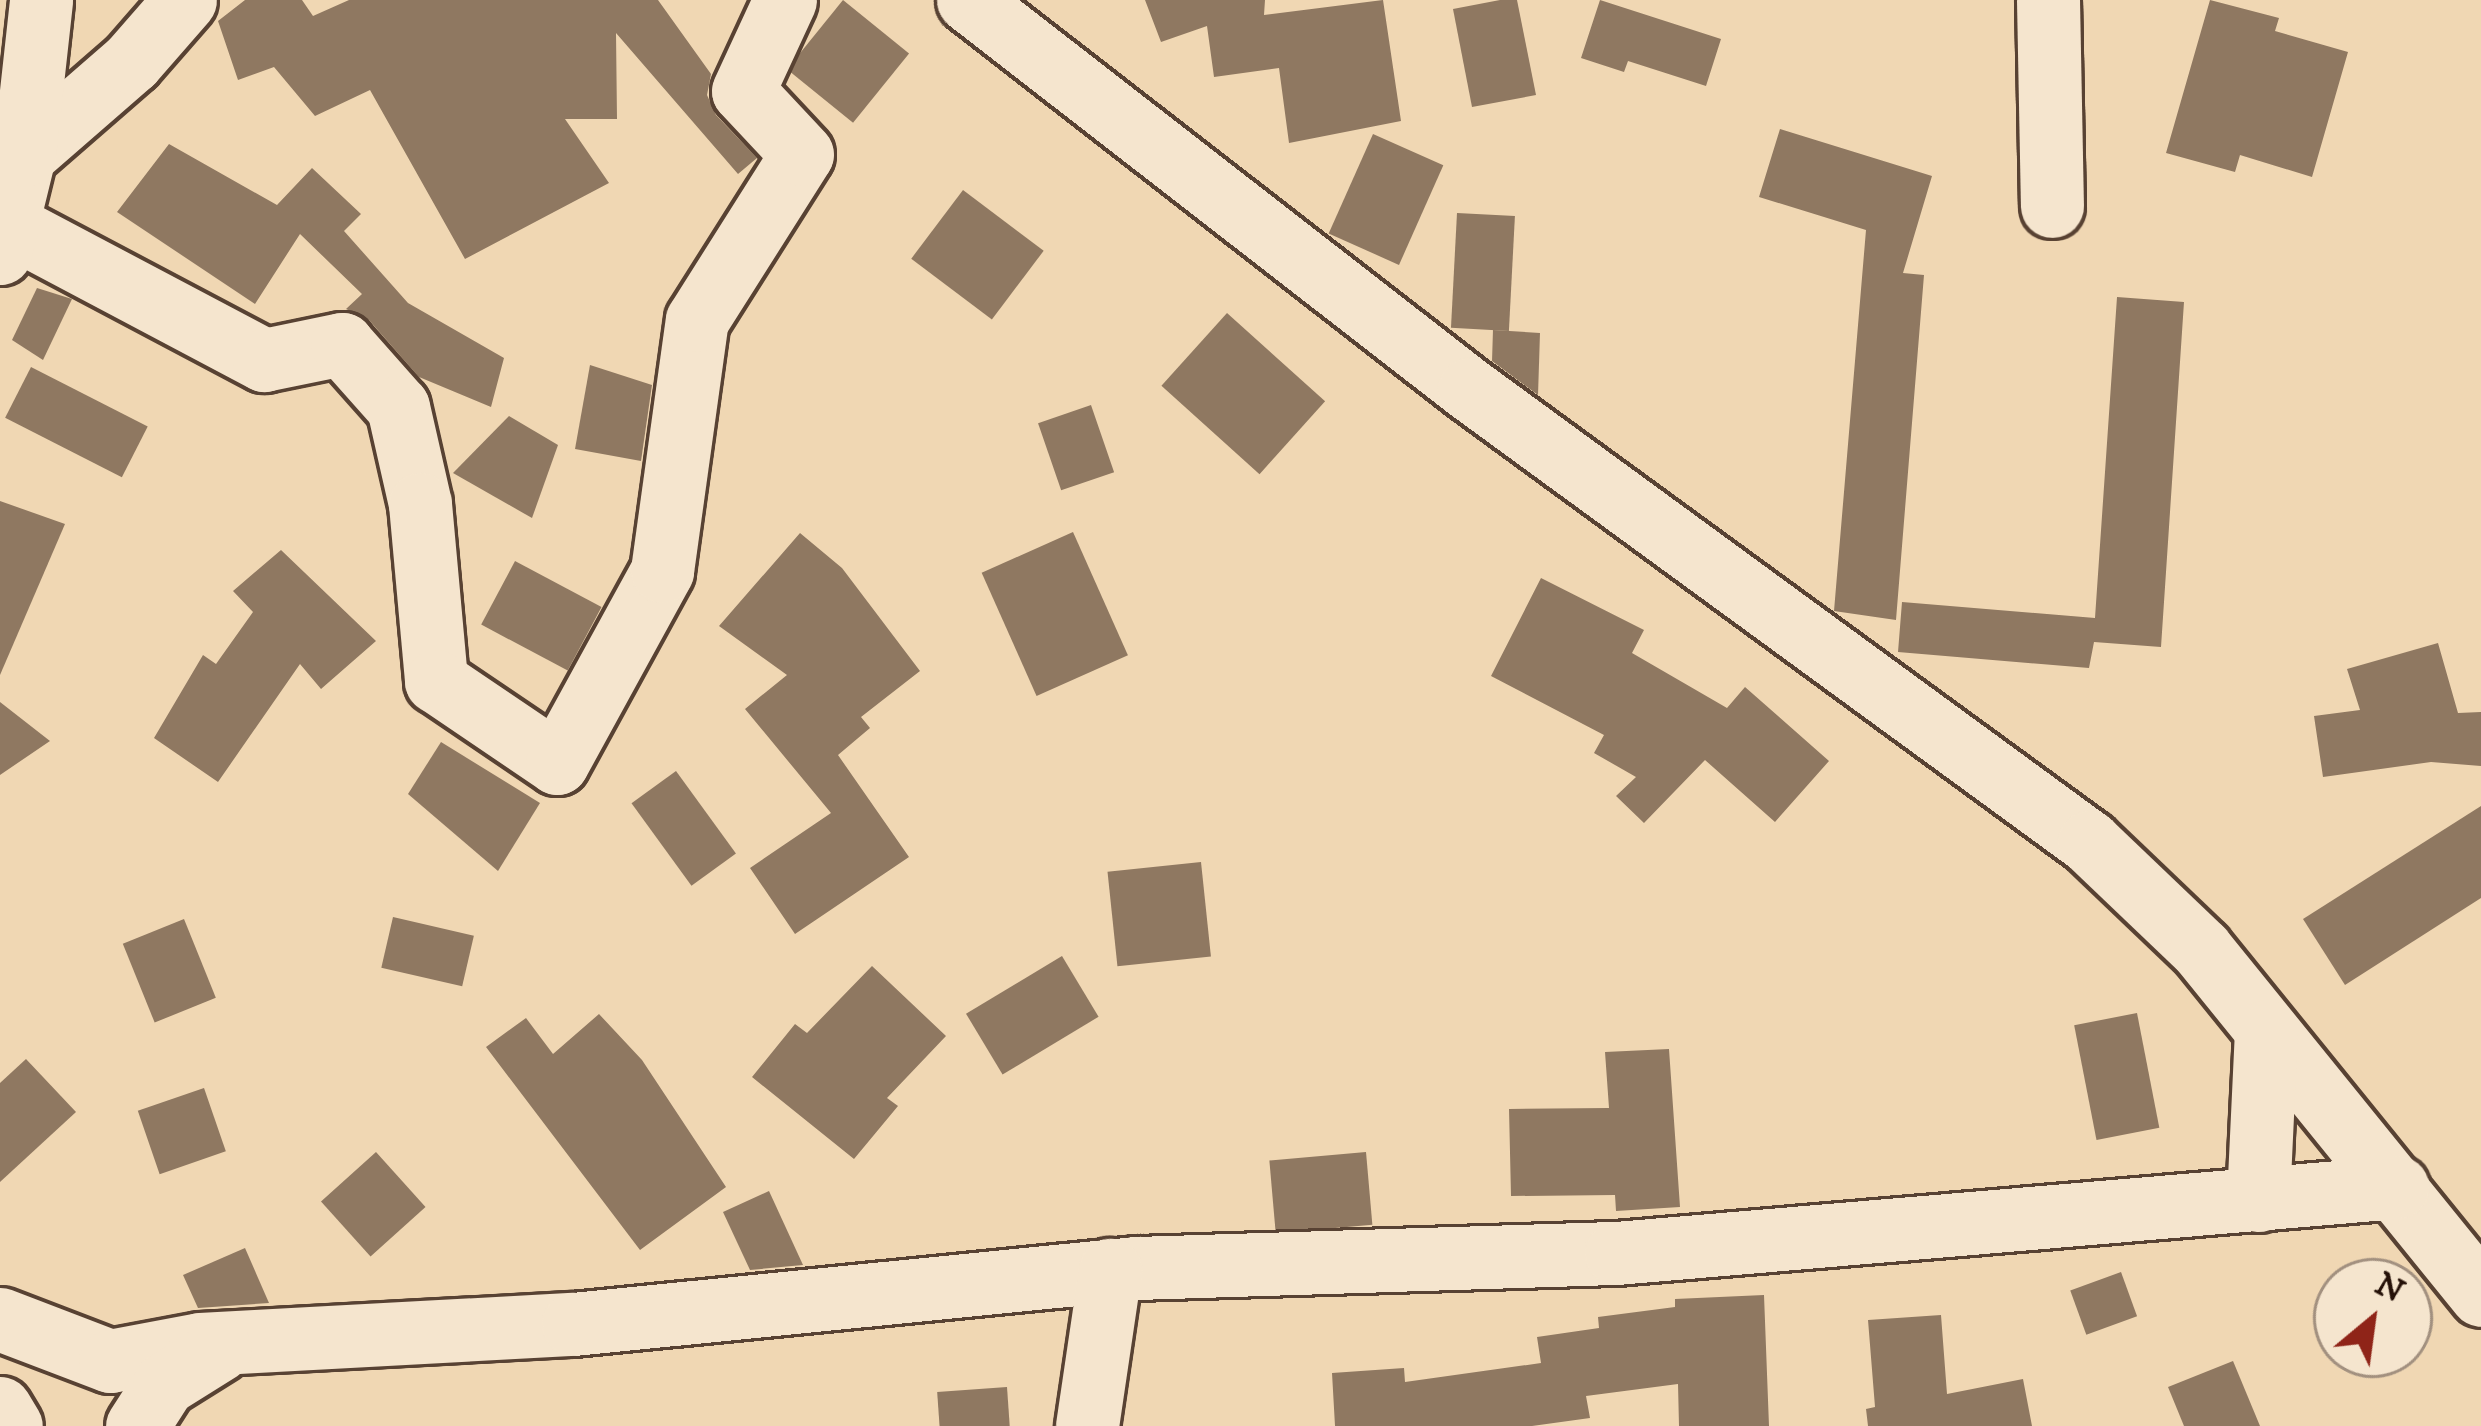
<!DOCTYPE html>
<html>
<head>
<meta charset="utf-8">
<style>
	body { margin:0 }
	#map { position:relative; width:2481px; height:1426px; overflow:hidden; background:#f0d7b3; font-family:"IM FELL DW Pica",serif }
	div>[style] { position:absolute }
	.building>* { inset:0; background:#8f7861; transform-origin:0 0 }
	.roads { filter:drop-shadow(3px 0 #584233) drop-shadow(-3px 0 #584233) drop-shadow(0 3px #584233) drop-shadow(0 -3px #584233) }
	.minor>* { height:63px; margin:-31.5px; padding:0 31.5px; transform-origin:31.5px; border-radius:31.5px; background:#f5e5ce }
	span { translate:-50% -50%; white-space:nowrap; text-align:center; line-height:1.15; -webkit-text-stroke:9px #f5e5ce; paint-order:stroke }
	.north { position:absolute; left:2313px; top:1258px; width:120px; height:120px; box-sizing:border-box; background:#f5e5ce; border:3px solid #a2907f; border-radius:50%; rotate:29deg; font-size:33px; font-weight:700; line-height:48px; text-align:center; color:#251108 }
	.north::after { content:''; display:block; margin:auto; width:42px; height:54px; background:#8f2418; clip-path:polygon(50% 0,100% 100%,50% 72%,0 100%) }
</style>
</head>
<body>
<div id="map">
	<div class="building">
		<div style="clip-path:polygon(245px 0,302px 0,313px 16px,349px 0,658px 0,711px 74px,707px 95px,716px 115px,757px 158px,738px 174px,616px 33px,617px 119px,565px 119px,609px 183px,465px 259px,370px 90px,315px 116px,274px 67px,238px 80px,218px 21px)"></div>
		<div style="left:843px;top:0;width:85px;height:89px;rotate:39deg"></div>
		<div style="clip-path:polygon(1145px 0,1265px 0,1264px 15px,1383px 0,1401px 121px,1289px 143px,1279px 68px,1214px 77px,1207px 26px,1161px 42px)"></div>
		<div style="clip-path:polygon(1500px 0,1517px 0,1536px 95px,1472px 107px,1453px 9px)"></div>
		<div style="clip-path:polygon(1600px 0,1721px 39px,1706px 86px,1628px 61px,1624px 72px,1581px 58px)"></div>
		<div style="clip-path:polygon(2210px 0,2279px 18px,2275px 31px,2348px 52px,2312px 177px,2240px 155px,2235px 172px,2166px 153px)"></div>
		<div style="clip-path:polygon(1780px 129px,1932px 176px,1903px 273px,1924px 275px,1896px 620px,1834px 611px,1866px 230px,1759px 197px)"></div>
		<div style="left:1373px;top:134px;width:77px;height:109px;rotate:24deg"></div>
		<div style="clip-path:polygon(169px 144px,277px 205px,312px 168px,361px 214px,344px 231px,408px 303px,504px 358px,491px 407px,419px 377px,369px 320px,346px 309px,362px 294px,300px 234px,255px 304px,117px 212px)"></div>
		<div style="left:963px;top:190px;width:101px;height:86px;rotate:37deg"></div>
		<div style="left:1457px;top:213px;width:58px;height:115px;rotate:3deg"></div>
		<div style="clip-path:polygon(37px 288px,72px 299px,43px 360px,12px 340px)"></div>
		<div style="clip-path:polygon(2117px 297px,2184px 302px,2161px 647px,2094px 642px,2089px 668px,1898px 652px,1902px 602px,2095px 618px)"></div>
		<div style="left:1227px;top:313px;width:132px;height:98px;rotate:42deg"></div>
		<div style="clip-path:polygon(1493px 330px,1540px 333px,1538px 395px,1492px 361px)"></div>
		<div style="clip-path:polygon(590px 365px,652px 385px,641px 461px,575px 449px)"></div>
		<div style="left:31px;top:367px;width:131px;height:57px;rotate:27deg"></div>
		<div style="left:1091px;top:405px;width:71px;height:56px;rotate:71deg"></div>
		<div style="clip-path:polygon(509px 416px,558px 445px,532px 518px,453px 473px)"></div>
		<div style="clip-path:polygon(0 501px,65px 524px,0 675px)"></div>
		<div style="left:1073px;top:532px;width:135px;height:100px;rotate:66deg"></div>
		<div style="clip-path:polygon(800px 533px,842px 568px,920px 671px,861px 717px,870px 728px,838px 755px,909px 857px,795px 934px,750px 868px,831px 813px,745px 709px,787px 675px,719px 626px)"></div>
		<div style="clip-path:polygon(281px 550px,376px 641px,321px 689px,300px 664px,218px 782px,154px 738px,203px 655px,216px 664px,253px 612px,233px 591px)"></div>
		<div style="left:515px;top:561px;width:98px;height:72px;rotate:28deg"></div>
		<div style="clip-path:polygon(1541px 578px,1644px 630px,1632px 653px,1727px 708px,1745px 687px,1829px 761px,1775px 822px,1705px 760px,1644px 823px,1616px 796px,1636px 777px,1594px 753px,1604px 735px,1491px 676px)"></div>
		<div style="clip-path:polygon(2438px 643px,2458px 713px,2481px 712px,2481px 766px,2431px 762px,2323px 777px,2314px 716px,2360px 710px,2347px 669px)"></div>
		<div style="clip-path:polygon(0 702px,50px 741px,0 775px)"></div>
		<div style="clip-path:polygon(441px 742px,540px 803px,498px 871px,408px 794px)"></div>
		<div style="left:676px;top:771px;width:102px;height:55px;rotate:54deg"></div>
		<div style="clip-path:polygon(2481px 806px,2481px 898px,2345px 985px,2303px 919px)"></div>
		<div style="left:1201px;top:862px;width:95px;height:94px;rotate:84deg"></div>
		<div style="left:393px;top:917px;width:83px;height:52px;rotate:13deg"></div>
		<div style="left:184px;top:919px;width:85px;height:66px;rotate:68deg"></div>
		<div style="left:1062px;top:956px;width:71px;height:112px;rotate:59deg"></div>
		<div style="clip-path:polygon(872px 966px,946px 1036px,887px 1098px,898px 1106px,854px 1159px,752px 1077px,795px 1024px,807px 1033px)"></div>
		<div style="left:2137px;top:1013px;width:117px;height:64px;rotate:79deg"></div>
		<div style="clip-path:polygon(599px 1014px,642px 1060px,726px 1187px,640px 1250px,486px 1047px,526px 1018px,553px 1054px)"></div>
		<div style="clip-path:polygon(1669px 1049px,1680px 1207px,1616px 1211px,1615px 1195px,1511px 1196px,1509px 1109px,1609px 1108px,1605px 1052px)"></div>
		<div style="clip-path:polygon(26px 1059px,76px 1112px,0 1182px,0 1083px)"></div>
		<div style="left:204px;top:1088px;width:67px;height:70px;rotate:71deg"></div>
		<div style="left:376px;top:1152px;width:74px;height:74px;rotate:48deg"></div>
		<div style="left:1366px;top:1152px;width:73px;height:97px;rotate:85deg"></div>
		<div style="clip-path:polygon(769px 1191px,803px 1265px,750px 1270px,723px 1212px)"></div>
		<div style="clip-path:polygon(245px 1248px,269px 1303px,198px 1308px,183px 1275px)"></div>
		<div style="left:2121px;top:1272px;width:47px;height:54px;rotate:70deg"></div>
		<div style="clip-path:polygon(1764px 1295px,1769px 1426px,1679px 1426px,1678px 1384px,1586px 1396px,1590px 1418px,1532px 1426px,1335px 1426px,1332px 1373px,1404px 1368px,1405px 1382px,1541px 1363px,1537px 1337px,1599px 1328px,1598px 1317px,1675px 1307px,1675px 1299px)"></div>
		<div style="clip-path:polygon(1941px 1315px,1947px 1394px,2023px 1379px,2032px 1426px,1868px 1426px,1866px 1409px,1875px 1407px,1868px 1320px)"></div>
		<div style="clip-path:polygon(2233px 1361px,2260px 1426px,2184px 1426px,2168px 1387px)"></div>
		<div style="left:1007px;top:1387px;width:39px;height:70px;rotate:86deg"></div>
	</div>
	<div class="roads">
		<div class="minor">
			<div style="left:968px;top:0;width:634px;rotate:37.83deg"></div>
			<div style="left:1469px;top:389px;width:768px;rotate:36.15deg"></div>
			<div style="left:2089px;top:842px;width:155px;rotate:43.7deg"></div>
			<div style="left:2201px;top:949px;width:445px;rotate:51deg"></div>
			<div style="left:2048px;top:0;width:206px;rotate:88.9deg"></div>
			<div style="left:24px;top:155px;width:142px;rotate:-41deg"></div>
			<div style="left:131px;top:62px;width:82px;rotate:-48.9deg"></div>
			<div style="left:7px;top:224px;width:291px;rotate:27.9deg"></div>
			<div style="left:264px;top:360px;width:80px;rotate:-11.6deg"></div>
			<div style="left:342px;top:344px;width:84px;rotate:48.4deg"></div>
			<div style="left:398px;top:407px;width:99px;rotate:77.2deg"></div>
			<div style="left:420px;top:504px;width:178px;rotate:84.8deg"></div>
			<div style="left:436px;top:681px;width:146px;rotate:34.1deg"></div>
			<div style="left:557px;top:763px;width:219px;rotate:-61.3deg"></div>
			<div style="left:662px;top:571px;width:253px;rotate:-82.1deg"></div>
			<div style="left:697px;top:320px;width:196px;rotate:-57.7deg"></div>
			<div style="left:802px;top:154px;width:86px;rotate:-133.1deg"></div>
			<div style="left:743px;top:91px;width:100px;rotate:-65.2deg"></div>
			<div style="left:0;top:253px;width:101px;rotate:-76.2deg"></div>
			<div style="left:24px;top:155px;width:156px;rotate:-83.7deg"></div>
			<div style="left:2258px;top:1200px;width:169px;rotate:-87.3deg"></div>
			<div style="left:0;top:1319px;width:118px;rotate:20.9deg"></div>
			<div style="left:110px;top:1361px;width:92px;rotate:-10.7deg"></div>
			<div style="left:200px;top:1344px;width:374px;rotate:-3.1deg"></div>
			<div style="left:573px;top:1324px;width:566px;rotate:-5.68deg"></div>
			<div style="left:1136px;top:1268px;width:480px;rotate:-1.8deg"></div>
			<div style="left:1616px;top:1253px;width:784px;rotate:-4.83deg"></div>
			<div style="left:0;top:1408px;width:21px;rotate:59deg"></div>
			<div style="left:137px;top:1426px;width:50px;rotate:-57.3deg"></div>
			<div style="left:164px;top:1384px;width:66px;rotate:-32deg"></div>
			<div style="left:1087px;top:1426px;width:158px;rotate:-81.6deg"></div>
		</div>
	</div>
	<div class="north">N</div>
</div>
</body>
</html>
